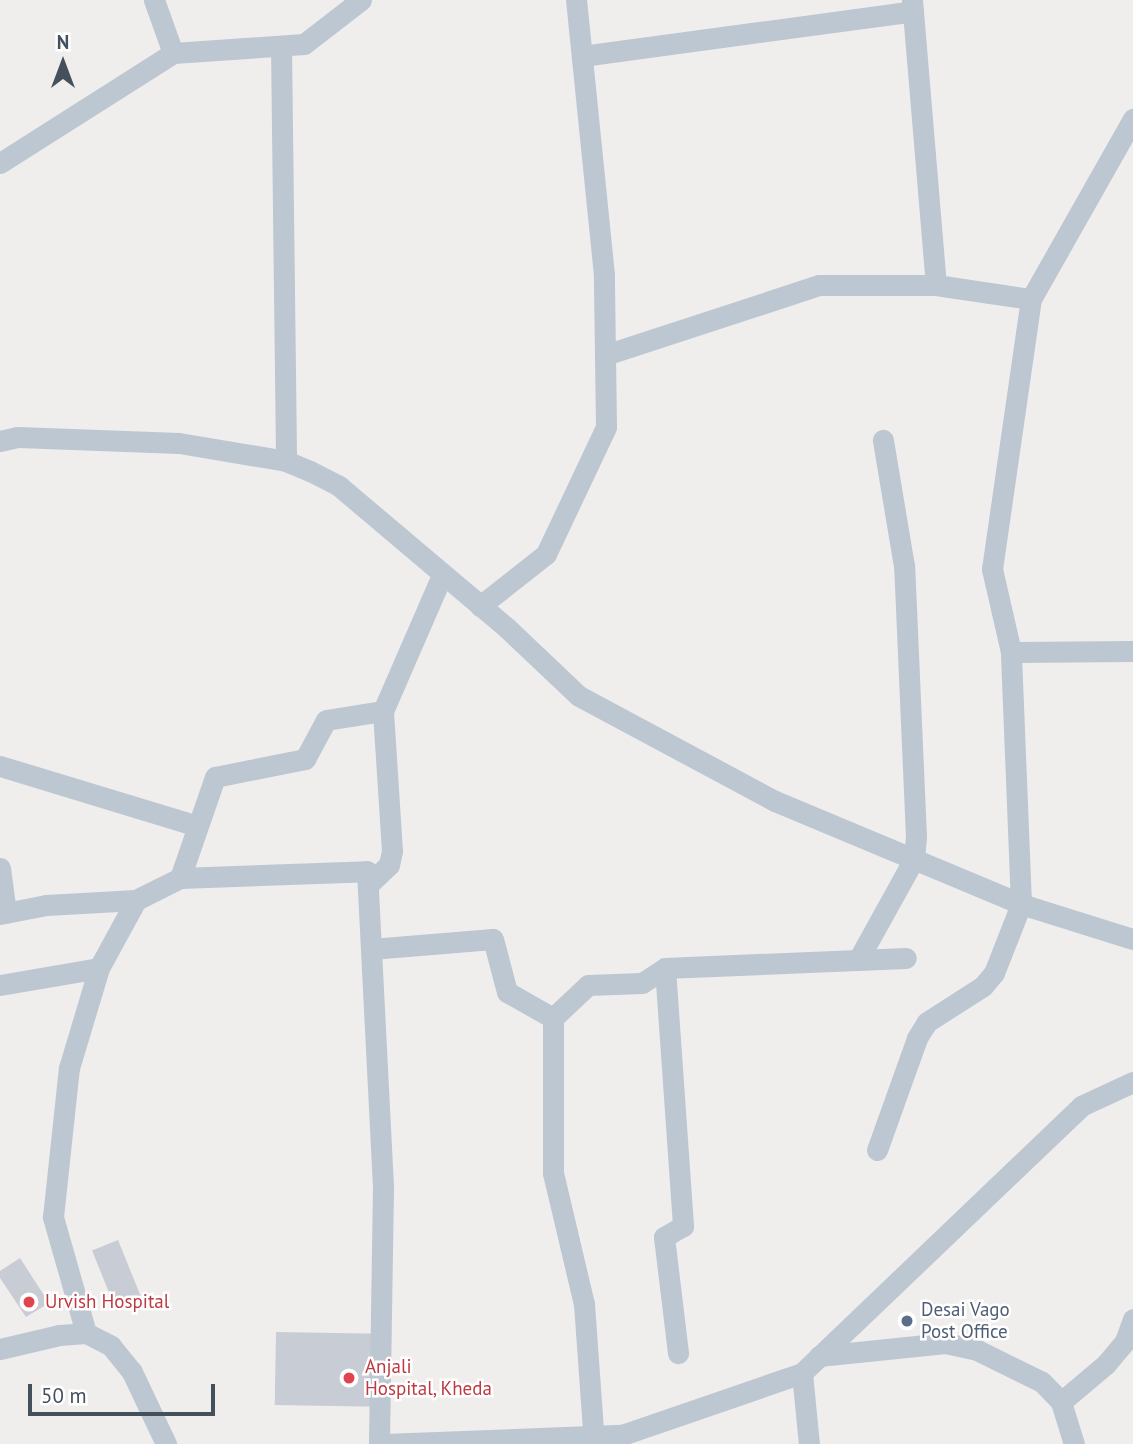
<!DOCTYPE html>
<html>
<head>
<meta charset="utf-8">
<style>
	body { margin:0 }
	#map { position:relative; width:1133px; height:1444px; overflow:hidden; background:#f0eded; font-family:"PT Sans",sans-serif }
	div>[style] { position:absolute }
	.building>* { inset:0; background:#c8ccd4; transform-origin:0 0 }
	.minor>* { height:21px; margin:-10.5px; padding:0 10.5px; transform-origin:10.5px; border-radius:10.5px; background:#bcc7d1 }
	.dots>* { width:19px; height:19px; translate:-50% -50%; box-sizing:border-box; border:4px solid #fff; border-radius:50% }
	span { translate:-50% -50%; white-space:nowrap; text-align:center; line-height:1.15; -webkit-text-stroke:5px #fff; paint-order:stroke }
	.health-label { font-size:19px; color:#be3a42 }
	.left { translate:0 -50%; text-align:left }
	.service-label { font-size:19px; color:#4e5e75 }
	.north { position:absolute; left:28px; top:28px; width:70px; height:70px; -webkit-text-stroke:5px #fff; paint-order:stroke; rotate:0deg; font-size:19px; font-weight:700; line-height:28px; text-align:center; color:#44505c }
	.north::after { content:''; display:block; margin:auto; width:24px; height:32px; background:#44505c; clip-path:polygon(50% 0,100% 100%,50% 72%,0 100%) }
	.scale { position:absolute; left:28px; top:1384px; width:187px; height:32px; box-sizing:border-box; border:4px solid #44505c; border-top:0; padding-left:9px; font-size:21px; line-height:24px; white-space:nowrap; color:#44505c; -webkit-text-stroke:5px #fff; paint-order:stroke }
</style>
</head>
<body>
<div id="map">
	<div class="building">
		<div style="left:118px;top:1240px;width:65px;height:28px;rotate:68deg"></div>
		<div style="clip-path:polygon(20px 1258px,49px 1303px,26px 1317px,0 1278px,0 1271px)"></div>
		<div style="left:276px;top:1332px;width:105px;height:73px;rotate:1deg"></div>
	</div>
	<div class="minor">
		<div style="left:154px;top:0;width:56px;rotate:70.3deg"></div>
		<div style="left:912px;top:0;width:286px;rotate:85.2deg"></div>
		<div style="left:281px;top:46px;width:415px;rotate:89.3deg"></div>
		<div style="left:582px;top:56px;width:334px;rotate:-7.7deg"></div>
		<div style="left:0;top:163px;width:205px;rotate:-32.4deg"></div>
		<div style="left:173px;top:53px;width:131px;rotate:-3.9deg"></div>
		<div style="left:304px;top:44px;width:72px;rotate:-37.7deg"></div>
		<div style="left:605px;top:355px;width:225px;rotate:-18.1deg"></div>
		<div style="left:819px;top:285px;width:117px"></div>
		<div style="left:936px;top:285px;width:96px;rotate:8.4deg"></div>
		<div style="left:0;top:441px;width:18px;rotate:-13deg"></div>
		<div style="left:18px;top:437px;width:161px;rotate:2.1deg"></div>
		<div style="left:179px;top:443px;width:109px;rotate:9.5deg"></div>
		<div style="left:286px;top:461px;width:26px;rotate:23deg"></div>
		<div style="left:310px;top:471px;width:33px;rotate:27deg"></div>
		<div style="left:339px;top:486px;width:220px;rotate:40.2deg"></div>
		<div style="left:507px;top:628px;width:99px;rotate:43.4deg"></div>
		<div style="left:579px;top:696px;width:222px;rotate:28.2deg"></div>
		<div style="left:775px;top:801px;width:267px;rotate:22.7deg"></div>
		<div style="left:1021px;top:904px;width:117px;rotate:17.4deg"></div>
		<div style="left:480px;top:606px;width:84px;rotate:-38.2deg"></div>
		<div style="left:546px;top:554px;width:140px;rotate:-64.7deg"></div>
		<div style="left:606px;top:427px;width:152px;rotate:-90.8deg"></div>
		<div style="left:604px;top:275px;width:276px;rotate:-95.8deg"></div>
		<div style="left:1011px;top:652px;width:122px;rotate:-0.5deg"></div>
		<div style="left:0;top:766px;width:206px;rotate:16.9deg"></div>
		<div style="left:0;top:868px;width:45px;rotate:82.4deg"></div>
		<div style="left:180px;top:878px;width:187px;rotate:-2.1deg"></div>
		<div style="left:367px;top:871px;width:316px;rotate:87.1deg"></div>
		<div style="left:383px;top:1187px;width:257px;rotate:90.9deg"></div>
		<div style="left:368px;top:885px;width:29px;rotate:-44deg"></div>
		<div style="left:389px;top:865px;width:14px;rotate:-78deg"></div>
		<div style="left:392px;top:851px;width:140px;rotate:-93.7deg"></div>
		<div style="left:0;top:914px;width:47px;rotate:-11.1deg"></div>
		<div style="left:46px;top:905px;width:90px;rotate:-3.2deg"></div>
		<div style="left:371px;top:949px;width:122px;rotate:-4.7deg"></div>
		<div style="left:493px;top:939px;width:55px;rotate:75.2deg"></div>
		<div style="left:507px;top:992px;width:53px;rotate:29.5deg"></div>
		<div style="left:553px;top:1018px;width:48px;rotate:-43.3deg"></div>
		<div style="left:588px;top:985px;width:54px;rotate:-2.1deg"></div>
		<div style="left:642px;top:983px;width:27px;rotate:-33deg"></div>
		<div style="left:665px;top:968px;width:241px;rotate:-2.4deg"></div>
		<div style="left:858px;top:960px;width:115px;rotate:-61deg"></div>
		<div style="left:914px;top:859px;width:22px;rotate:-85deg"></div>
		<div style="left:916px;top:837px;width:271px;rotate:-92.5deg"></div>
		<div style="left:904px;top:566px;width:128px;rotate:-99.5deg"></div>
		<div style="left:665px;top:968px;width:259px;rotate:86deg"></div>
		<div style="left:683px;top:1226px;width:22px;rotate:150deg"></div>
		<div style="left:664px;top:1237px;width:117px;rotate:83.1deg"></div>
		<div style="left:0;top:985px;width:100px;rotate:-9.7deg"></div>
		<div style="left:553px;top:1018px;width:155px;rotate:90deg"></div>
		<div style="left:553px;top:1173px;width:135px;rotate:76.7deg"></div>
		<div style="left:584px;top:1304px;width:140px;rotate:85.9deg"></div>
		<div style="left:877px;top:1150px;width:119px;rotate:-70.3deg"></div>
		<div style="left:917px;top:1038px;width:19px;rotate:-58deg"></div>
		<div style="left:927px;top:1022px;width:67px;rotate:-32.7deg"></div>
		<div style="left:983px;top:986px;width:17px;rotate:-50deg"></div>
		<div style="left:994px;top:973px;width:74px;rotate:-68.6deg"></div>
		<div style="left:1021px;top:904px;width:252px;rotate:-92.3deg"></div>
		<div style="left:1011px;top:652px;width:85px;rotate:-102.9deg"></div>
		<div style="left:992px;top:569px;width:273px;rotate:-81.8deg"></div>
		<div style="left:1031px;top:299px;width:207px;rotate:-60.5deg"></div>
		<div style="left:86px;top:1333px;width:121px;rotate:-105.9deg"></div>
		<div style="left:53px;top:1217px;width:150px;rotate:-83.9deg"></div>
		<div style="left:69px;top:1068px;width:104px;rotate:-73.3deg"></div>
		<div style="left:99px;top:968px;width:77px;rotate:-61.4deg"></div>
		<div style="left:136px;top:900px;width:49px;rotate:-26.6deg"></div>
		<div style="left:180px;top:878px;width:107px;rotate:-70.9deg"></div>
		<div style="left:215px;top:777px;width:92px;rotate:-11.3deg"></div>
		<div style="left:305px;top:759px;width:44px;rotate:-61.7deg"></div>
		<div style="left:326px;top:720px;width:58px;rotate:-9deg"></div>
		<div style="left:383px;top:711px;width:148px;rotate:-66.5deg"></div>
		<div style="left:0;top:1349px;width:61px;rotate:-13.3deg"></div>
		<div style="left:59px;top:1335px;width:27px;rotate:-4deg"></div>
		<div style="left:86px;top:1333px;width:28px;rotate:27deg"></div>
		<div style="left:111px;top:1346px;width:33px;rotate:51deg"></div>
		<div style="left:132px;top:1372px;width:80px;rotate:64.7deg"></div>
		<div style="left:819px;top:1356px;width:127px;rotate:-5.9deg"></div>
		<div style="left:945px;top:1343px;width:33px;rotate:12deg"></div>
		<div style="left:977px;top:1350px;width:72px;rotate:26.2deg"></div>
		<div style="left:1042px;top:1382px;width:28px;rotate:46deg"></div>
		<div style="left:1061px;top:1402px;width:44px;rotate:72.8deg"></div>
		<div style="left:802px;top:1373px;width:71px;rotate:84.4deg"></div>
		<div style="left:1061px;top:1402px;width:59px;rotate:-40.2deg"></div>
		<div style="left:1106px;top:1364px;width:30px;rotate:-50deg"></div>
		<div style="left:1125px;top:1341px;width:23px;rotate:-70deg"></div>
		<div style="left:384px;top:1444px;width:238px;rotate:-2.2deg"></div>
		<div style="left:622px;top:1435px;width:190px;rotate:-19deg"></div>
		<div style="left:802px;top:1373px;width:386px;rotate:-43.7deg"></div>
		<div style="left:1081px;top:1106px;width:57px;rotate:-24.8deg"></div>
	</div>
	<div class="dots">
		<div style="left:29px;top:1302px;background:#e0444e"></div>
		<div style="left:907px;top:1321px;background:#5c6f8a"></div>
		<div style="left:349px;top:1378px;background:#e0444e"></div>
	</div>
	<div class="health-label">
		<span class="left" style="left:45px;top:1302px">Urvish Hospital</span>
		<span class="left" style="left:365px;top:1378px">Anjali<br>Hospital, Kheda</span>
	</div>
	<div class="service-label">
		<span class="left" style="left:921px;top:1321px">Desai Vago<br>Post Office</span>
	</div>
	<div class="north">N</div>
	<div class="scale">50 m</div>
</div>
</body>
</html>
